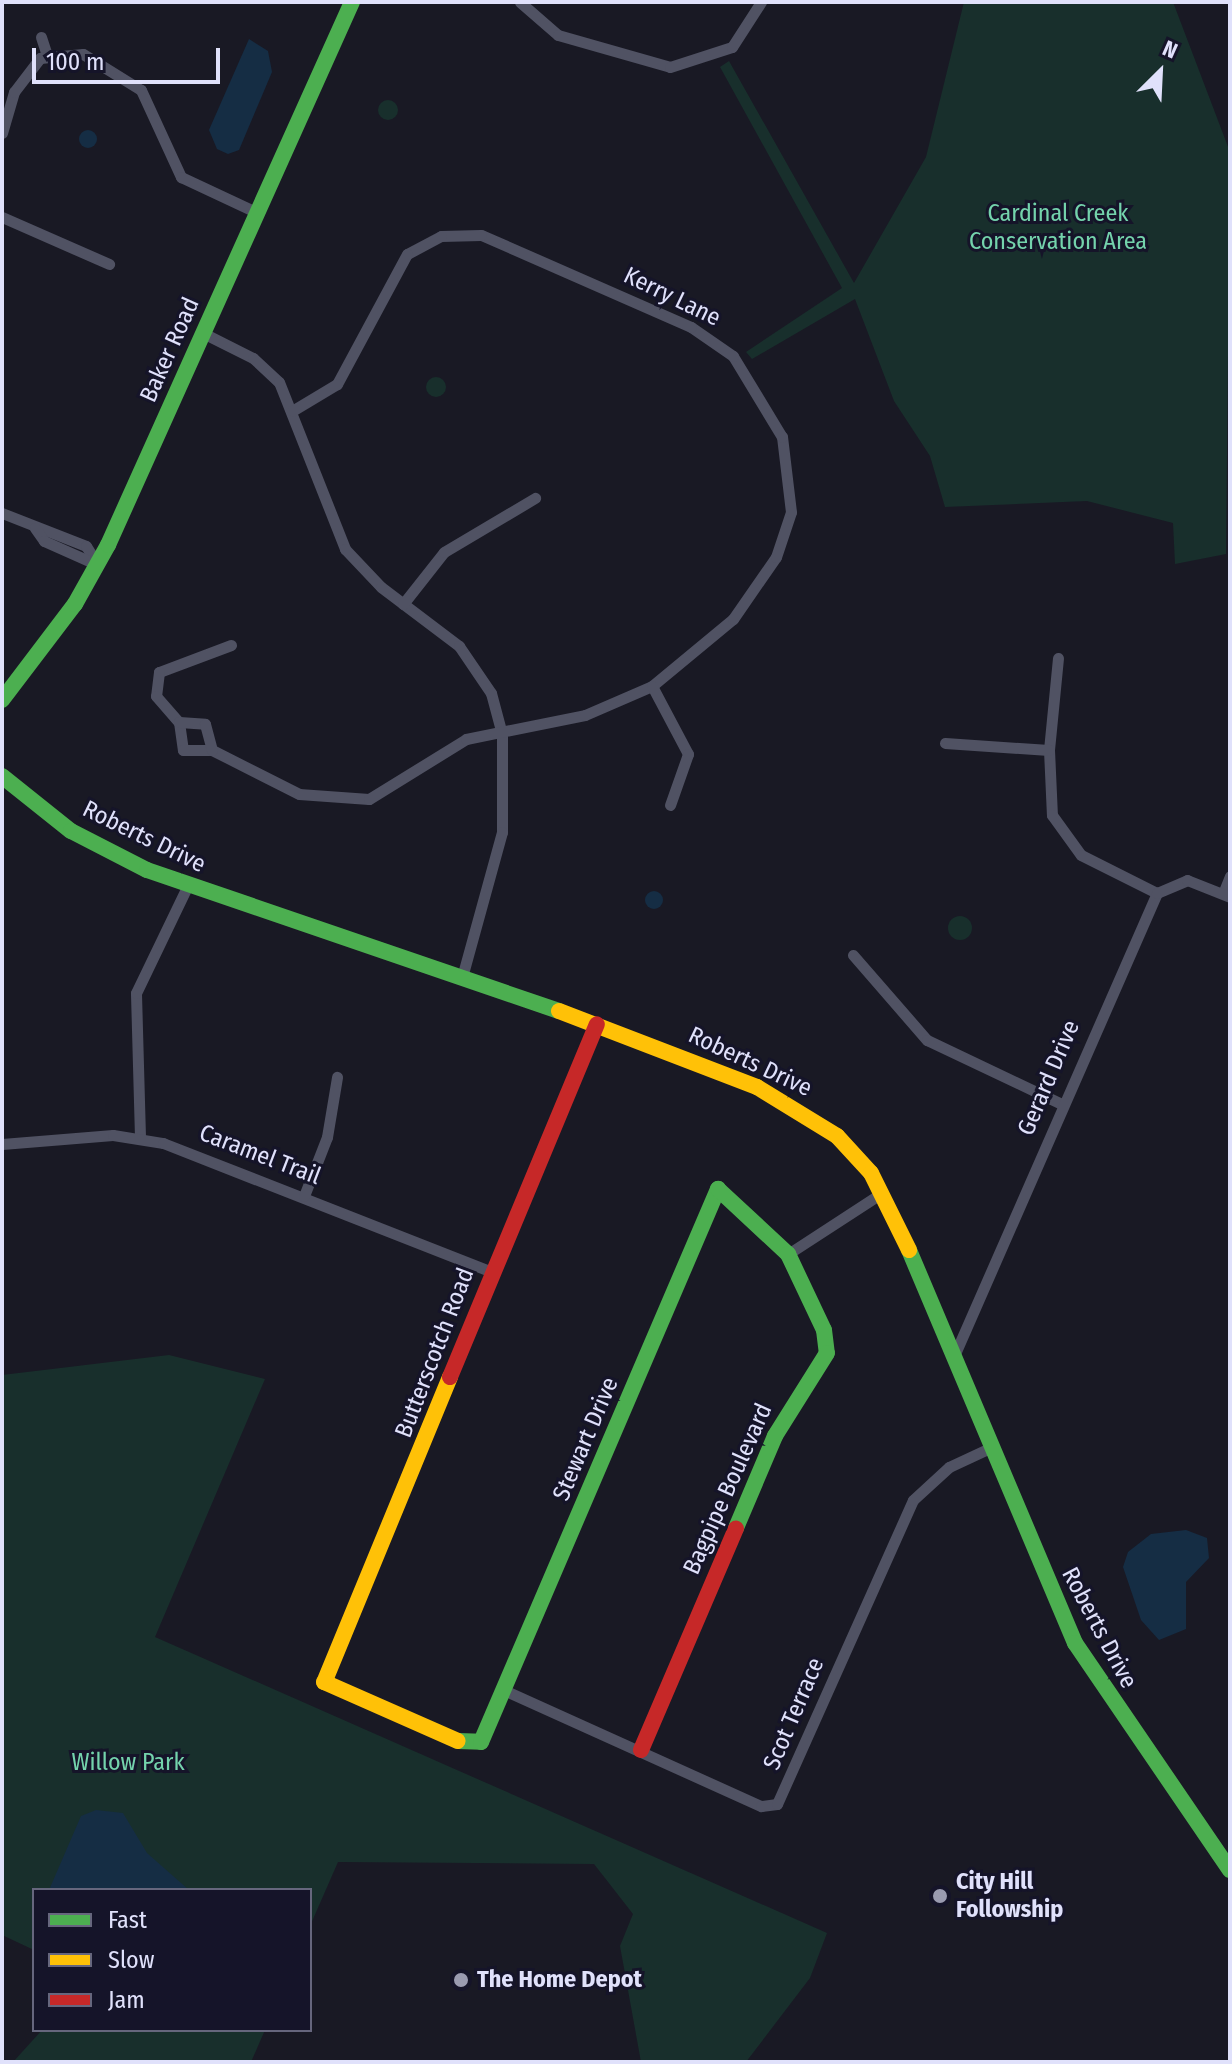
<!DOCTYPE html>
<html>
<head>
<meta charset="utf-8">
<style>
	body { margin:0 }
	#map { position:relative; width:1232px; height:2064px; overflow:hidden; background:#191924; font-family:"Fira Sans Condensed",sans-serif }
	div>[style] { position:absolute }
	.green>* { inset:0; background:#182f2c }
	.round { border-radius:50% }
	.water>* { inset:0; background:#152d44 }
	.street>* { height:11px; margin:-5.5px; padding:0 5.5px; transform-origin:5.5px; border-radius:5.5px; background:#505263 }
	.fast>* { height:16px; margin:-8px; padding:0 8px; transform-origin:8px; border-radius:8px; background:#4caf50 }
	.slow>* { height:16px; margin:-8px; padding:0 8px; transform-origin:8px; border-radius:8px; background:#ffc107 }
	.jam>* { height:16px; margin:-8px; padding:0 8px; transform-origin:8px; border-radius:8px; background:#c62828 }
	.dots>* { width:22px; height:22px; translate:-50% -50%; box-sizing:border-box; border:4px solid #151429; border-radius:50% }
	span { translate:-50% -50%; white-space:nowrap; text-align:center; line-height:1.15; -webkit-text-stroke:6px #151429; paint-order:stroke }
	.park-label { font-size:24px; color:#74d3ac }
	.street-label { font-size:24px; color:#e0e1fb }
	.poi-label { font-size:24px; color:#e0e1fb; font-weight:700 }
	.left { translate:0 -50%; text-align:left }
	.frame { position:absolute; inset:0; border:4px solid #e0e1fb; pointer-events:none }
	.legend { position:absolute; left:32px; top:1888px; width:280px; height:144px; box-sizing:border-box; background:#151429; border:2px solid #66667d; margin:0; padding:10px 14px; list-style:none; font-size:24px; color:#e0e1fb }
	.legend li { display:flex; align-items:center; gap:16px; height:40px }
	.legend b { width:40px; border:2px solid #66667d }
	.north { position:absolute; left:1120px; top:32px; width:80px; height:80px; -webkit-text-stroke:6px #151429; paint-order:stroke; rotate:24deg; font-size:22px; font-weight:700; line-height:32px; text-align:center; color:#e0e1fb }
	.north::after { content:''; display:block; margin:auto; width:28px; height:36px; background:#e0e1fb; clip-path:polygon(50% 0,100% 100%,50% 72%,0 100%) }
	.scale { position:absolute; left:32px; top:48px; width:188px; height:36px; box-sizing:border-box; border:4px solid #e0e1fb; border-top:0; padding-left:10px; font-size:24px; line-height:28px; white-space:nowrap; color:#e0e1fb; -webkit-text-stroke:6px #151429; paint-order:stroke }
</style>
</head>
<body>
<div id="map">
	<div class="green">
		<div style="clip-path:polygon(964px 2px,1173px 2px,1230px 152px,1226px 554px,1175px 564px,1173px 523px,1087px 501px,945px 507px,930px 456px,894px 401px,855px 299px,752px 359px,746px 352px,842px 288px,720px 67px,729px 61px,854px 283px,926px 157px)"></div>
		<div class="round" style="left:378px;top:100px;width:20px;height:20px"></div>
		<div class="round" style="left:426px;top:377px;width:20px;height:20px"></div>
		<div class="round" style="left:948px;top:916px;width:24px;height:24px"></div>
		<div style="clip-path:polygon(169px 1355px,265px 1379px,155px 1637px,827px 1933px,810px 1978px,746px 2062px,641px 2062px,620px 1946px,633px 1914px,594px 1864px,338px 1862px,310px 1926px,310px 1890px,34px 1890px,34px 1950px,2px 1935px,2px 1375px)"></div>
		<div style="clip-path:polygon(42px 2030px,265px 2030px,251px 2062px,13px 2062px)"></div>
	</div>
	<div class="water">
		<div style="clip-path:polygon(249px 39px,268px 51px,272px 72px,239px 150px,228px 154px,217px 149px,209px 130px)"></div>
		<div class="round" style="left:79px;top:130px;width:18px;height:18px"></div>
		<div class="round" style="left:645px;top:891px;width:18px;height:18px"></div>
		<div style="clip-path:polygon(1186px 1530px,1207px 1538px,1209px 1558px,1186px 1582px,1186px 1629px,1159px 1640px,1141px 1620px,1123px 1567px,1128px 1552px,1151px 1534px)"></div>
		<div style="clip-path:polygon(96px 1810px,123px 1813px,147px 1853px,189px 1890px,49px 1890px,81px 1816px)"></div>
	</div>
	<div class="street">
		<div style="left:520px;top:2px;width:50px;rotate:41deg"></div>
		<div style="left:558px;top:35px;width:116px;rotate:15.9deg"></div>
		<div style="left:670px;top:67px;width:65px;rotate:-17.9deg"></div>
		<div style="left:732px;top:47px;width:54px;rotate:-57.2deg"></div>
		<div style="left:41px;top:37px;width:19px;rotate:72deg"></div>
		<div style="left:2px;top:133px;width:43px;rotate:-73.7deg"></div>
		<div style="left:14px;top:92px;width:43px;rotate:-52.6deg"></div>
		<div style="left:40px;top:58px;width:43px;rotate:-5.3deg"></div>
		<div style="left:83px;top:54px;width:68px;rotate:31.8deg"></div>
		<div style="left:141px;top:90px;width:96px;rotate:65.3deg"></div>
		<div style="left:181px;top:177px;width:85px;rotate:25.1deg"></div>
		<div style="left:2px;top:217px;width:117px;rotate:23.7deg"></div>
		<div style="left:203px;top:333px;width:56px;rotate:26.6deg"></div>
		<div style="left:253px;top:358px;width:35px;rotate:43deg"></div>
		<div style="left:279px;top:382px;width:180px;rotate:68.4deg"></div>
		<div style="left:345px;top:549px;width:52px;rotate:46.5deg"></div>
		<div style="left:381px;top:587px;width:98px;rotate:37.1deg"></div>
		<div style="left:459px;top:646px;width:57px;rotate:55.8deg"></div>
		<div style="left:491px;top:693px;width:42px;rotate:75deg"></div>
		<div style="left:502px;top:734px;width:98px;rotate:90deg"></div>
		<div style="left:502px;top:832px;width:147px;rotate:105.4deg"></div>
		<div style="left:2px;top:513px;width:90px;rotate:21.4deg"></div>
		<div style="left:86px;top:546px;width:22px;rotate:58deg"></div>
		<div style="left:35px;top:528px;width:16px;rotate:55deg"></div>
		<div style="left:44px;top:541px;width:59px;rotate:24deg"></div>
		<div style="left:403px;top:604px;width:66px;rotate:-51.7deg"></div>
		<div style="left:444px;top:552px;width:106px;rotate:-30.7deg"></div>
		<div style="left:231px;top:645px;width:77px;rotate:159.4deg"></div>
		<div style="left:159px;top:672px;width:24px;rotate:97deg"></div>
		<div style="left:156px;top:696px;width:35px;rotate:49deg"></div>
		<div style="left:179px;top:722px;width:28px;rotate:82deg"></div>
		<div style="left:183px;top:750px;width:29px"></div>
		<div style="left:212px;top:750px;width:97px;rotate:26.8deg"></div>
		<div style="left:299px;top:794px;width:70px;rotate:4.1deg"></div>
		<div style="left:369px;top:799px;width:114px;rotate:-31.7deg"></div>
		<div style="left:466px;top:739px;width:121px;rotate:-11.4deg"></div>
		<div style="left:585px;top:715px;width:73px;rotate:-23.4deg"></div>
		<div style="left:652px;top:686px;width:105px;rotate:-39.6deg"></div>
		<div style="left:733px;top:619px;width:75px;rotate:-55.3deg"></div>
		<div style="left:776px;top:557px;width:47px;rotate:-71.6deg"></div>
		<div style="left:791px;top:512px;width:76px;rotate:-96.8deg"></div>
		<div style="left:782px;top:437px;width:95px;rotate:-121.2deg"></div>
		<div style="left:733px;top:356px;width:51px;rotate:-145.4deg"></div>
		<div style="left:691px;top:327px;width:229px;rotate:-156.3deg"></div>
		<div style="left:481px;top:235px;width:40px;rotate:178.6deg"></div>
		<div style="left:441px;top:236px;width:38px;rotate:152deg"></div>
		<div style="left:407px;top:254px;width:148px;rotate:118.3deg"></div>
		<div style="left:337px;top:384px;width:52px;rotate:149deg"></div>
		<div style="left:1058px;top:658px;width:92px;rotate:95.6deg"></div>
		<div style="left:1049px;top:750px;width:65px;rotate:87.4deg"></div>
		<div style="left:1052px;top:815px;width:49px;rotate:54.1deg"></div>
		<div style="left:1081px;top:855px;width:85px;rotate:26.6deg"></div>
		<div style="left:652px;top:686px;width:77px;rotate:62.1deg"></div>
		<div style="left:688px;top:754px;width:54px;rotate:109.4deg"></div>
		<div style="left:179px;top:722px;width:26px;rotate:4deg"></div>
		<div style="left:205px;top:724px;width:27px;rotate:75deg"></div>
		<div style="left:945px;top:743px;width:104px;rotate:3.9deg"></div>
		<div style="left:1224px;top:891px;width:16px;rotate:-68deg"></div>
		<div style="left:853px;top:955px;width:113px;rotate:49deg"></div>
		<div style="left:927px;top:1040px;width:149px;rotate:25.4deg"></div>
		<div style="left:140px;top:1137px;width:144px;rotate:-91.6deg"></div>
		<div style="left:136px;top:993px;width:118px;rotate:-64.3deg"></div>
		<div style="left:2px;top:1144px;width:111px;rotate:-4.6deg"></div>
		<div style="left:113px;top:1135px;width:51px;rotate:9.1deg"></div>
		<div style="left:163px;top:1143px;width:353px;rotate:21.4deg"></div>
		<div style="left:304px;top:1196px;width:63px;rotate:-68.7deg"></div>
		<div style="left:327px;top:1137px;width:61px;rotate:-80.5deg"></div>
		<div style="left:788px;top:1254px;width:113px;rotate:-33.1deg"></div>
		<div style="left:954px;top:1356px;width:506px;rotate:-66.33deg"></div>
		<div style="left:1157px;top:893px;width:33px;rotate:-23deg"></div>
		<div style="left:1187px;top:880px;width:46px;rotate:21.6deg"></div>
		<div style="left:506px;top:1691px;width:280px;rotate:24.3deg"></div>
		<div style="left:761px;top:1806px;width:16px;rotate:-7deg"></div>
		<div style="left:777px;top:1804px;width:333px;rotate:-65.9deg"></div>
		<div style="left:913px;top:1500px;width:49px;rotate:-42.5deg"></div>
		<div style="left:949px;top:1467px;width:45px;rotate:-24.9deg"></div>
	</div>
	<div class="fast">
		<div style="left:2px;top:700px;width:121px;rotate:-52.8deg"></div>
		<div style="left:75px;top:604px;width:68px;rotate:-60.8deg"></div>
		<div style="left:108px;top:545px;width:595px;rotate:-65.8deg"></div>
		<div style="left:2px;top:776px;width:88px;rotate:38.6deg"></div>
		<div style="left:71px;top:831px;width:85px;rotate:27.2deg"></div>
		<div style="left:147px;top:870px;width:435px;rotate:18.9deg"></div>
		<div style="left:909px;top:1250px;width:427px;rotate:67.1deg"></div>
		<div style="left:1075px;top:1643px;width:275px;rotate:55.7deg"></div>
		<div style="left:458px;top:1741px;width:23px;rotate:2deg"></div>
		<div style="left:481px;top:1742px;width:602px;rotate:-66.8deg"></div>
		<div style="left:718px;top:1189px;width:96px;rotate:42.9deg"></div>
		<div style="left:788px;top:1254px;width:84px;rotate:64.7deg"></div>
		<div style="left:824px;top:1330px;width:23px;rotate:83deg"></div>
		<div style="left:827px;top:1353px;width:98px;rotate:122.1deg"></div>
		<div style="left:775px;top:1436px;width:100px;rotate:113deg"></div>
	</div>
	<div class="slow">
		<div style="left:559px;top:1011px;width:212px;rotate:21deg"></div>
		<div style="left:757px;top:1087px;width:94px;rotate:31.5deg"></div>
		<div style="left:837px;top:1136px;width:50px;rotate:47.4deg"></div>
		<div style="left:871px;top:1173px;width:86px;rotate:63.7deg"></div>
		<div style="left:450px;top:1377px;width:330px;rotate:112.4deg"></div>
		<div style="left:324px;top:1682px;width:146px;rotate:23.8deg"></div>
	</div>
	<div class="jam">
		<div style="left:450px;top:1377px;width:382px;rotate:-67.4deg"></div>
		<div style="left:641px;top:1750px;width:241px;rotate:-66.8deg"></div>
	</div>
	<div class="dots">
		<div style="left:940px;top:1896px;background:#9a9bb0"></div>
		<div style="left:461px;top:1980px;background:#9a9bb0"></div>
	</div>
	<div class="park-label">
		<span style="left:1058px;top:228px">Cardinal Creek<br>Conservation Area</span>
		<span style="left:128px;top:1763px">Willow Park</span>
	</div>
	<div class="street-label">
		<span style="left:672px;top:297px;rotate:26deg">Kerry Lane</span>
		<span style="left:170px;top:350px;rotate:-66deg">Baker Road</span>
		<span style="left:144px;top:837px;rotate:26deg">Roberts Drive</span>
		<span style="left:750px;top:1062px;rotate:25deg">Roberts Drive</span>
		<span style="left:1049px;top:1078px;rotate:-67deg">Gerard Drive</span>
		<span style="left:260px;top:1155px;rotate:21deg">Caramel Trail</span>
		<span style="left:435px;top:1353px;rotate:-69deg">Butterscotch Road</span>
		<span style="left:586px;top:1439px;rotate:-67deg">Stewart Drive</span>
		<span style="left:728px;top:1489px;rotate:-66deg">Bagpipe Boulevard</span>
		<span style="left:1099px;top:1628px;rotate:62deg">Roberts Drive</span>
		<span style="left:794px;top:1714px;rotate:-67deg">Scot Terrace</span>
	</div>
	<div class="poi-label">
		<span class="left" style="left:956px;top:1896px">City Hill<br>Followship</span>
		<span class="left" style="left:477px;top:1980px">The Home Depot</span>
	</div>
	<div class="frame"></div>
	<ul class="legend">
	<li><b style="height:10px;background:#4caf50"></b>Fast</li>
	<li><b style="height:10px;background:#ffc107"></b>Slow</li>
	<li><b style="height:10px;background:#c62828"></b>Jam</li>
	</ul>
	<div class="north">N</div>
	<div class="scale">100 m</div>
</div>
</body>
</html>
